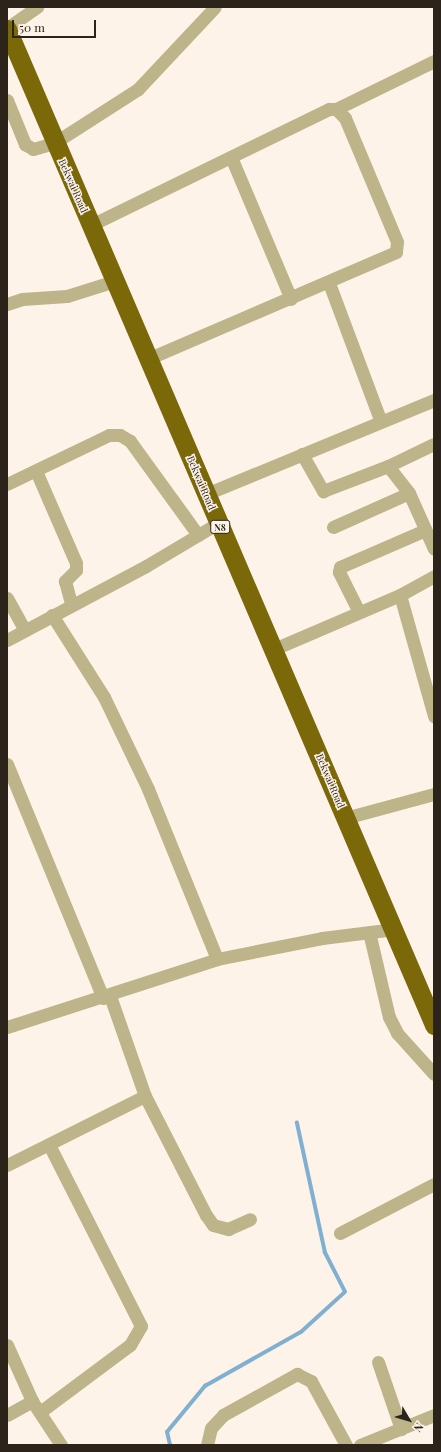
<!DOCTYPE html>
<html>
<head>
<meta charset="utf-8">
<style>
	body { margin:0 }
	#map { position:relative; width:441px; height:1452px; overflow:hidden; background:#fdf3e9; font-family:"Playfair Display",serif }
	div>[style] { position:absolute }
	.stream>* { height:3.5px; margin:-1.75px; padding:0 1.75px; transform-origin:1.75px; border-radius:1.75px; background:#80b0d1 }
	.minor>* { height:13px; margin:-6.5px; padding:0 6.5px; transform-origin:6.5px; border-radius:6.5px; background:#beb489 }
	.highway>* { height:19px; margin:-9.5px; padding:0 9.5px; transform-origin:9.5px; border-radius:9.5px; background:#7b6809 }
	span { translate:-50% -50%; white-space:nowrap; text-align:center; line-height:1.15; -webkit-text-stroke:3px #fdf3e9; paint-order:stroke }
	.shield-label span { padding:1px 3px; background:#fdf3e9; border:1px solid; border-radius:3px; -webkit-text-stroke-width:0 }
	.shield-label { font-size:9px; color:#2c231a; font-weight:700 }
	.street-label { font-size:10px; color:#2c231a }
	.frame { position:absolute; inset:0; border:8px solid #2c231a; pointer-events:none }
	.north { position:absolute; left:389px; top:1400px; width:40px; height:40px; -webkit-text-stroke:3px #fdf3e9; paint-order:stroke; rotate:128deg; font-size:11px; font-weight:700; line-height:16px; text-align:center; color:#2c231a }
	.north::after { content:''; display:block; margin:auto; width:14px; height:18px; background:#2c231a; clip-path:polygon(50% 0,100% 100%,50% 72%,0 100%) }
	.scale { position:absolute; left:12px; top:20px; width:84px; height:18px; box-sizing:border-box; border:2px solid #2c231a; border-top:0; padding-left:5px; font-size:12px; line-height:14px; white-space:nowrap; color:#2c231a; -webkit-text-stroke:3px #fdf3e9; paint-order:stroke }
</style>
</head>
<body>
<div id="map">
	<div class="stream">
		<div style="left:170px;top:1445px;width:13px;rotate:-103deg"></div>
		<div style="left:167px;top:1432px;width:60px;rotate:-50.4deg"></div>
		<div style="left:205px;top:1386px;width:110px;rotate:-29.4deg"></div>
		<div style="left:301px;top:1332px;width:59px;rotate:-42.3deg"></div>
		<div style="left:345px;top:1292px;width:44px;rotate:-117.1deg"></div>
		<div style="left:325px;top:1253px;width:133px;rotate:-102.2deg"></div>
	</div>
	<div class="minor">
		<div style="left:7px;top:28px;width:37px;rotate:-35deg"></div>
		<div style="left:7px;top:100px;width:48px;rotate:67.8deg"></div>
		<div style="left:25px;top:144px;width:9px;rotate:32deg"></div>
		<div style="left:33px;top:149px;width:22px;rotate:-16deg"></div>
		<div style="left:54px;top:143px;width:100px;rotate:-32.7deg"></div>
		<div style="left:138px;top:89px;width:112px;rotate:-46.8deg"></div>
		<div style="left:336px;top:109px;width:109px;rotate:-26.1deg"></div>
		<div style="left:231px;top:157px;width:154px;rotate:67.1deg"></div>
		<div style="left:91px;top:225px;width:265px;rotate:-26deg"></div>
		<div style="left:329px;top:109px;width:7px"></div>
		<div style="left:336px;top:109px;width:13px;rotate:45deg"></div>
		<div style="left:345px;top:118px;width:134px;rotate:67.2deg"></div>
		<div style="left:397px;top:242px;width:10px;rotate:96deg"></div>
		<div style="left:396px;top:252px;width:270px;rotate:156.7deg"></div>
		<div style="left:329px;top:283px;width:148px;rotate:69.5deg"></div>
		<div style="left:7px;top:304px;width:16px;rotate:-18deg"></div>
		<div style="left:22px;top:299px;width:45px;rotate:-3.8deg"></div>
		<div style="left:67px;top:296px;width:50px;rotate:-17.4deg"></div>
		<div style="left:302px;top:454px;width:43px;rotate:60.4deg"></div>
		<div style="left:323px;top:491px;width:70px;rotate:-21deg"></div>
		<div style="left:388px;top:466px;width:34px;rotate:52deg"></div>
		<div style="left:409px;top:493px;width:61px;rotate:65.9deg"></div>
		<div style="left:388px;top:466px;width:51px;rotate:-25.6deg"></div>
		<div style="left:36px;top:471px;width:100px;rotate:66.5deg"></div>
		<div style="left:76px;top:563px;width:7px;rotate:90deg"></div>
		<div style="left:76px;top:570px;width:16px;rotate:135deg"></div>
		<div style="left:65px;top:581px;width:24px;rotate:75deg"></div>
		<div style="left:7px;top:484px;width:113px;rotate:-25.7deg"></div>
		<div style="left:109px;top:435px;width:11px"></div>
		<div style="left:120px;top:435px;width:12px;rotate:31deg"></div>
		<div style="left:130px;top:441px;width:116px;rotate:54.1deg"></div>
		<div style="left:206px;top:494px;width:247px;rotate:-22.4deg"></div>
		<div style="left:333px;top:527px;width:83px;rotate:-24.1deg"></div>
		<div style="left:400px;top:595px;width:126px;rotate:74.3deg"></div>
		<div style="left:7px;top:598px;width:37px;rotate:61deg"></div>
		<div style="left:359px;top:612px;width:45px;rotate:-116.6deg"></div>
		<div style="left:339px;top:572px;width:5px;rotate:-79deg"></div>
		<div style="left:340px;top:567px;width:93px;rotate:-23.5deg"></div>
		<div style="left:52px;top:615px;width:97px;rotate:57.6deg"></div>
		<div style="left:104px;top:697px;width:102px;rotate:64.4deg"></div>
		<div style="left:148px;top:789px;width:183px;rotate:67.9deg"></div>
		<div style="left:7px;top:640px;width:157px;rotate:-28deg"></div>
		<div style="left:146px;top:566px;width:84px;rotate:-30.8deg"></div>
		<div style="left:274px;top:649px;width:137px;rotate:-23.2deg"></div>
		<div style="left:400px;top:595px;width:39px;rotate:-29deg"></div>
		<div style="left:7px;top:764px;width:253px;rotate:67.7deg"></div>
		<div style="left:345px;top:818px;width:92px;rotate:-15.1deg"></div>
		<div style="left:369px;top:932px;width:87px;rotate:76.8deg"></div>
		<div style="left:389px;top:1017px;width:18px;rotate:63deg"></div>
		<div style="left:397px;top:1033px;width:55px;rotate:47.9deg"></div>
		<div style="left:110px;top:996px;width:106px;rotate:70.7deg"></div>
		<div style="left:145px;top:1096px;width:134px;rotate:62.9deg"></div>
		<div style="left:206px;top:1215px;width:12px;rotate:55deg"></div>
		<div style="left:213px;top:1225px;width:16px;rotate:15deg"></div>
		<div style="left:228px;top:1229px;width:24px;rotate:-24deg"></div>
		<div style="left:7px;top:1027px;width:221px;rotate:-17.9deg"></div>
		<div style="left:217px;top:959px;width:107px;rotate:-11.3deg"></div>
		<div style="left:322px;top:938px;width:73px;rotate:-7.1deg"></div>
		<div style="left:7px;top:1165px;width:154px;rotate:-26.6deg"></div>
		<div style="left:340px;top:1233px;width:106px;rotate:-27.5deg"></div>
		<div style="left:7px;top:1345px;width:61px;rotate:65.9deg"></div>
		<div style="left:32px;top:1401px;width:53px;rotate:56.6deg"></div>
		<div style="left:378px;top:1362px;width:71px;rotate:71.1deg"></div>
		<div style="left:40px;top:1412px;width:112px;rotate:-36.7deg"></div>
		<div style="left:130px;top:1345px;width:22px;rotate:-60deg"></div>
		<div style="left:141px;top:1326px;width:203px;rotate:-116.9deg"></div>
		<div style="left:7px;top:1415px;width:29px;rotate:-29deg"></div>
		<div style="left:207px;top:1445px;width:17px;rotate:-77deg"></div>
		<div style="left:211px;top:1428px;width:18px;rotate:-47deg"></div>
		<div style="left:223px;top:1415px;width:85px;rotate:-29deg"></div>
		<div style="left:297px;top:1374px;width:16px;rotate:27deg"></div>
		<div style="left:311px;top:1381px;width:73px;rotate:61.3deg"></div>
		<div style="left:360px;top:1445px;width:80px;rotate:-22.1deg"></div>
	</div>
	<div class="highway">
		<div style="left:7px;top:29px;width:1084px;rotate:66.79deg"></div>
	</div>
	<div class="shield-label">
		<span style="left:220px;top:527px">N8</span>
	</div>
	<div class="street-label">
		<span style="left:73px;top:186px;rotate:66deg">Bekwai Road</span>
		<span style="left:201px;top:483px;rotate:67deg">Bekwai Road</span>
		<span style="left:330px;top:781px;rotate:67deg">Bekwai Road</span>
	</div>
	<div class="frame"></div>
	<div class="north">N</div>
	<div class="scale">50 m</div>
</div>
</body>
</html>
